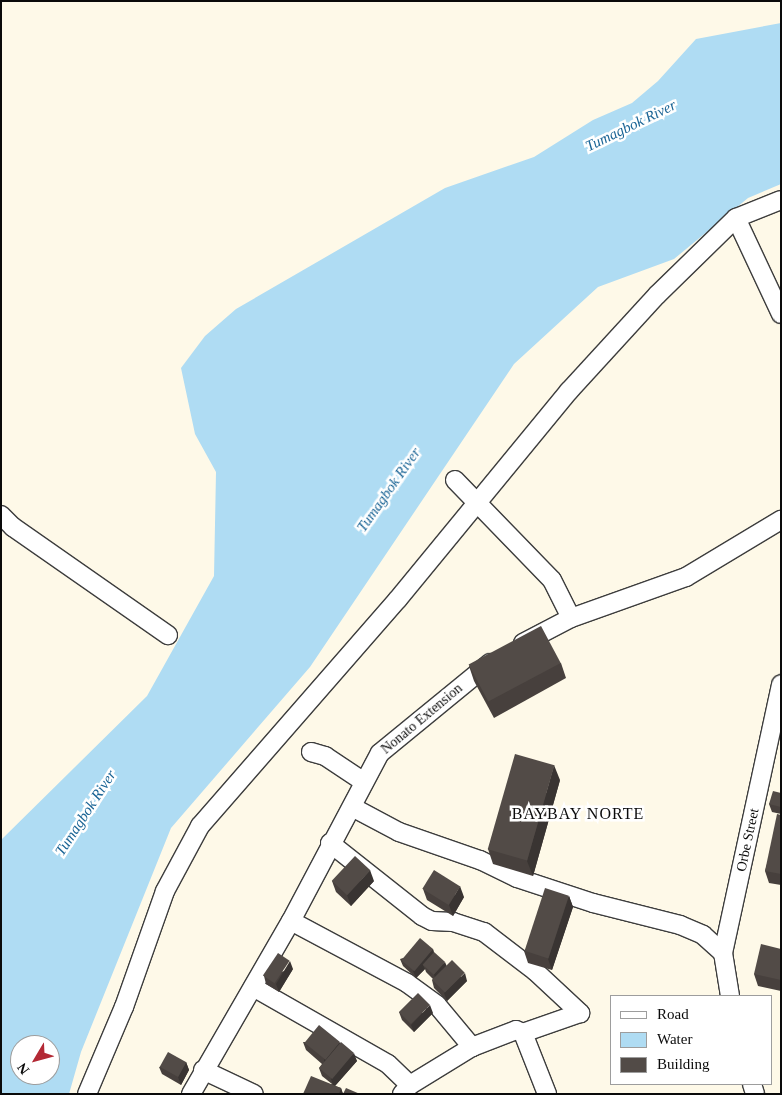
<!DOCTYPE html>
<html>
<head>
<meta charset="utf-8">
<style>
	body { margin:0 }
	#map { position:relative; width:782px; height:1095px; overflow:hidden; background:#fef9e8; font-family:Georgia,serif }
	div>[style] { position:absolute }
	.water>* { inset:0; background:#afdcf3 }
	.roads { filter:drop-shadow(1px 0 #3d3d3d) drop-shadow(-1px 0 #3d3d3d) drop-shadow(0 1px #3d3d3d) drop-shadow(0 -1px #3d3d3d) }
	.minor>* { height:18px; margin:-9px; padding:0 9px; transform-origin:9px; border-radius:9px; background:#fff }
	.wall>* { inset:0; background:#47403d }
	.shaded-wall>* { inset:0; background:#393432 }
	.building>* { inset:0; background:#524b47; transform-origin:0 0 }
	span { translate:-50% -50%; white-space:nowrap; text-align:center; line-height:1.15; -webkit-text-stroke:5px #fff; paint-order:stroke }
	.street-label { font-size:14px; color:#0a0a0a }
	.water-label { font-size:15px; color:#1a6495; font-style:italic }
	.quarter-label { font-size:16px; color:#0a0a0a; letter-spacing:1px }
	.frame { position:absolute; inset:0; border:2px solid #0a0a0a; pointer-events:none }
	.legend { position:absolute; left:610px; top:995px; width:162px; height:90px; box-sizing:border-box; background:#fff; border:1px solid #9d9d9d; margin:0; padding:6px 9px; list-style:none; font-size:15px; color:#0a0a0a }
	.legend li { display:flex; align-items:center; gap:10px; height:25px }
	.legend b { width:25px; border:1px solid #9d9d9d }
	.north { position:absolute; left:10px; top:1035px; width:50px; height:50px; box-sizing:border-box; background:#fff; border:1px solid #9d9d9d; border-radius:50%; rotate:233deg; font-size:14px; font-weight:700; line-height:20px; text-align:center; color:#0a0a0a }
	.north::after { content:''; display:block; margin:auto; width:18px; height:22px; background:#b32935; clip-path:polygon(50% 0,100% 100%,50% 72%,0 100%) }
</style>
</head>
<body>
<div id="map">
	<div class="water">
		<div style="clip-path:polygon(evenodd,781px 23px,781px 184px,748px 198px,674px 259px,598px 287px,514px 364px,310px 667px,171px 828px,81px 1052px,69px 1094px,1px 1094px,1px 840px,147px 696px,214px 576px,216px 472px,195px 434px,181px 368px,205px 336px,236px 309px,445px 188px,534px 157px,593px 120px,632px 103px,658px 81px,696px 39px,781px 23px,20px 1045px,50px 1045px,50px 1075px,20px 1075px,20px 1045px)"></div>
	</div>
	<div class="roads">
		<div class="minor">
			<div style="left:736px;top:218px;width:106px;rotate:64.9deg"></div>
			<div style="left:455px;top:480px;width:139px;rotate:45.9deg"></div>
			<div style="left:552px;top:580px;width:42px;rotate:63.4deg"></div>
			<div style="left:1px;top:515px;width:17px;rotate:45deg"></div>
			<div style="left:13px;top:527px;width:189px;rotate:34.9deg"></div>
			<div style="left:523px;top:643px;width:54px;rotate:-27.5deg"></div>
			<div style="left:571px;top:618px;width:122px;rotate:-19.6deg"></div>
			<div style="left:686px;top:577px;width:111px;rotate:-31deg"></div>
			<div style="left:311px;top:752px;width:15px;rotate:16deg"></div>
			<div style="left:325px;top:756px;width:47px;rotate:33.7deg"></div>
			<div style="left:352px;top:807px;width:53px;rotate:28deg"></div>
			<div style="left:399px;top:832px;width:86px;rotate:19.1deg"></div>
			<div style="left:480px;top:860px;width:41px;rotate:25.9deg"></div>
			<div style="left:517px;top:878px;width:80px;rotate:18.2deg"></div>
			<div style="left:593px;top:903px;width:90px;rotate:14.2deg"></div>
			<div style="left:680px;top:925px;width:25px;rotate:23deg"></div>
			<div style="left:703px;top:935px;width:27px;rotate:42deg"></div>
			<div style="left:330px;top:843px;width:117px;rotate:38.4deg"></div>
			<div style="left:422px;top:916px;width:11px;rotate:27deg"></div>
			<div style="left:432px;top:921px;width:21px;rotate:3deg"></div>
			<div style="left:453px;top:922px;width:33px;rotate:18deg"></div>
			<div style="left:484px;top:932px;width:64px;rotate:37.4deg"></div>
			<div style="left:535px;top:971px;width:62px;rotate:43deg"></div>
			<div style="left:580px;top:1013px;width:60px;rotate:160.7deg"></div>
			<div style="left:291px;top:921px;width:132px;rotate:28.1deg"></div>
			<div style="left:407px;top:983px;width:37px;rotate:36deg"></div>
			<div style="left:437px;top:1005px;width:55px;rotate:50.2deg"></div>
			<div style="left:253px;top:987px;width:155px;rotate:29.7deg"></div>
			<div style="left:388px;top:1064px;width:30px;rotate:44deg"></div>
			<div style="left:730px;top:996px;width:44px;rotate:-99.2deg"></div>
			<div style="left:723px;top:953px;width:275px;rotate:-77.8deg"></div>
			<div style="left:203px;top:1070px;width:56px;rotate:25.2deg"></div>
			<div style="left:752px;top:1084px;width:10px;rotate:73deg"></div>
			<div style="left:87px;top:1094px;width:95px;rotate:-67deg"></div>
			<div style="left:124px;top:1007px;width:123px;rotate:-70.5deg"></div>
			<div style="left:165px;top:891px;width:74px;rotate:-61.7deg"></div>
			<div style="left:200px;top:826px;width:301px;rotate:-48.9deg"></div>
			<div style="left:398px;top:599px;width:269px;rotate:-50.6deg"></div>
			<div style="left:569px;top:391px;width:130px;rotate:-47.5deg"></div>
			<div style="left:657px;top:295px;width:110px;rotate:-44.3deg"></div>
			<div style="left:736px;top:218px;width:48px;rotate:-21.8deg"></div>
			<div style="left:191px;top:1094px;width:200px;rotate:-60deg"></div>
			<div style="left:291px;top:921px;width:190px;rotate:-62.1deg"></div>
			<div style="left:380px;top:753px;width:142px;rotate:-39.3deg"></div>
			<div style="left:402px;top:1094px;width:12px;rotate:-48deg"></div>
			<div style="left:410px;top:1085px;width:73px;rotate:-31.5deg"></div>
			<div style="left:472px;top:1047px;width:47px;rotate:-21.1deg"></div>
			<div style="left:516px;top:1030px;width:8px;rotate:23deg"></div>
			<div style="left:523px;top:1033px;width:66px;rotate:68.5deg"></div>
		</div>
	</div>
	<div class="wall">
		<div style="clip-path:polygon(561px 663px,566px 678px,494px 718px,474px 681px,469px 666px)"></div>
		<div style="clip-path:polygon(560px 780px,533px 876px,493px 864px,488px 849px)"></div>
		<div style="clip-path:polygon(781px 793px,781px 814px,772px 812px,769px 804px)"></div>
		<div style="clip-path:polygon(781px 815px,781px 885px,769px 883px,765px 871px)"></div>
		<div style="clip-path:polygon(332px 881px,374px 881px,351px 906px,336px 892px)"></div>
		<div style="clip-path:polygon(423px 889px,464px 897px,453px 916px,427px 900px)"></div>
		<div style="clip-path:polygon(569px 896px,573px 907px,552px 970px,528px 963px,524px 951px)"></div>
		<div style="clip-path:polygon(433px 949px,434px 953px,446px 966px,467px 981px,447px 1001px,434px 988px,432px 980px,433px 979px,426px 972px,425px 969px,416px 978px,403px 966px,400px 959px)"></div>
		<div style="clip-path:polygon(781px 949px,781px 991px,758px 986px,754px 974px)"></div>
		<div style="clip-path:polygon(293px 969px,279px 992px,266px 984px,264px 976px)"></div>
		<div style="clip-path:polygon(399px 1012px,433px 1013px,414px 1032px,402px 1020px)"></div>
		<div style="clip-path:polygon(303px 1042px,341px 1043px,357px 1061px,335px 1086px,341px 1088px,343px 1094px,303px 1094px,332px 1084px,322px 1076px,319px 1068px,322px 1064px,306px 1050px)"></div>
		<div style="clip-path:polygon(186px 1062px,189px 1070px,181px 1085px,162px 1074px,159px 1067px)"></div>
	</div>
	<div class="shaded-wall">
		<div style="clip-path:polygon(554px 765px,560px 780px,533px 876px,527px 861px)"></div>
		<div style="clip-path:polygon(370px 870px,374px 881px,351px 906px,347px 895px)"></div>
		<div style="clip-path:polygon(460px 886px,464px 897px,453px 916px,449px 905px)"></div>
		<div style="clip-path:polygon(569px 896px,573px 907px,552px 970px,548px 959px)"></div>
		<div style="clip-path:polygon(433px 949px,435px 957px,423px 965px,425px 969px,416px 978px,413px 971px)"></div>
		<div style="clip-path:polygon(290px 961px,293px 969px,279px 992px,276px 984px)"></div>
		<div style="clip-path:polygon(445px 962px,448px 969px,436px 982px,434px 974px)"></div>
		<div style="clip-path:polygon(465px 973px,467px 981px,447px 1001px,444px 993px)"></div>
		<div style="clip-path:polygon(430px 1005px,433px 1013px,414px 1032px,411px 1025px)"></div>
		<div style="clip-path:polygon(340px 1042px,343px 1050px,326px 1068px,324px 1060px)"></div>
		<div style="clip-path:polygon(354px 1053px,357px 1061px,334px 1087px,331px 1079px)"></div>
		<div style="clip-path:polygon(186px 1062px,189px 1070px,181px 1085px,178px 1077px)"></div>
		<div style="clip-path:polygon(341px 1088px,343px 1094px,339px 1094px)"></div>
	</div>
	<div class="building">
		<div style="left:541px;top:626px;width:42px;height:82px;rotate:62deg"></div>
		<div style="left:515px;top:754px;width:41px;height:99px;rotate:16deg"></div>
		<div style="clip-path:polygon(773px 791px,781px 793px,781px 807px,769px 804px)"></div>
		<div style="clip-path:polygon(777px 814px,781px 815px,781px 874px,765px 871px)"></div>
		<div style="left:355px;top:856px;width:21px;height:34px;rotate:43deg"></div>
		<div style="left:434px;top:870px;width:31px;height:22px;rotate:32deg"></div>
		<div style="left:545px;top:888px;width:25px;height:66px;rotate:18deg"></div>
		<div style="left:420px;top:938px;width:17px;height:29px;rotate:40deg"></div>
		<div style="clip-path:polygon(761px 944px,781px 949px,781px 980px,754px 974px)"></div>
		<div style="left:434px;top:952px;width:15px;height:17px;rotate:42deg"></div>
		<div style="left:278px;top:953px;width:14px;height:27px;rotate:34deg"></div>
		<div style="left:452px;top:960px;width:18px;height:28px;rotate:45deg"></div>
		<div style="left:418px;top:993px;width:17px;height:27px;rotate:45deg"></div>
		<div style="left:319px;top:1025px;width:27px;height:23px;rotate:39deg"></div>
		<div style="left:341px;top:1042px;width:17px;height:34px;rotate:40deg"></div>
		<div style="left:168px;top:1052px;width:21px;height:17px;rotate:29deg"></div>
		<div style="clip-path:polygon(311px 1076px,341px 1088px,339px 1094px,303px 1094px)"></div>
		<div style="clip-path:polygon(346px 1088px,360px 1094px,343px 1094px)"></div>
	</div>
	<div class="street-label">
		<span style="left:422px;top:719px;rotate:-40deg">Nonato Extension</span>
		<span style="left:748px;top:840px;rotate:-78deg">Orbe Street</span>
	</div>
	<div class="water-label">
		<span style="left:631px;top:126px;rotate:-26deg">Tumagbok River</span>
		<span style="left:389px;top:490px;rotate:-55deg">Tumagbok River</span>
		<span style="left:86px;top:813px;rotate:-57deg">Tumagbok River</span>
	</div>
	<div class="quarter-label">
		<span style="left:578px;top:814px">BAYBAY NORTE</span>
	</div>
	<div class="frame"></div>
	<ul class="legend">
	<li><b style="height:6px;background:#fff"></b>Road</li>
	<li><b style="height:14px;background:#afdcf3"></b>Water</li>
	<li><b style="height:14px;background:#524b47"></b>Building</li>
	</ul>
	<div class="north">N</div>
</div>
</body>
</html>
